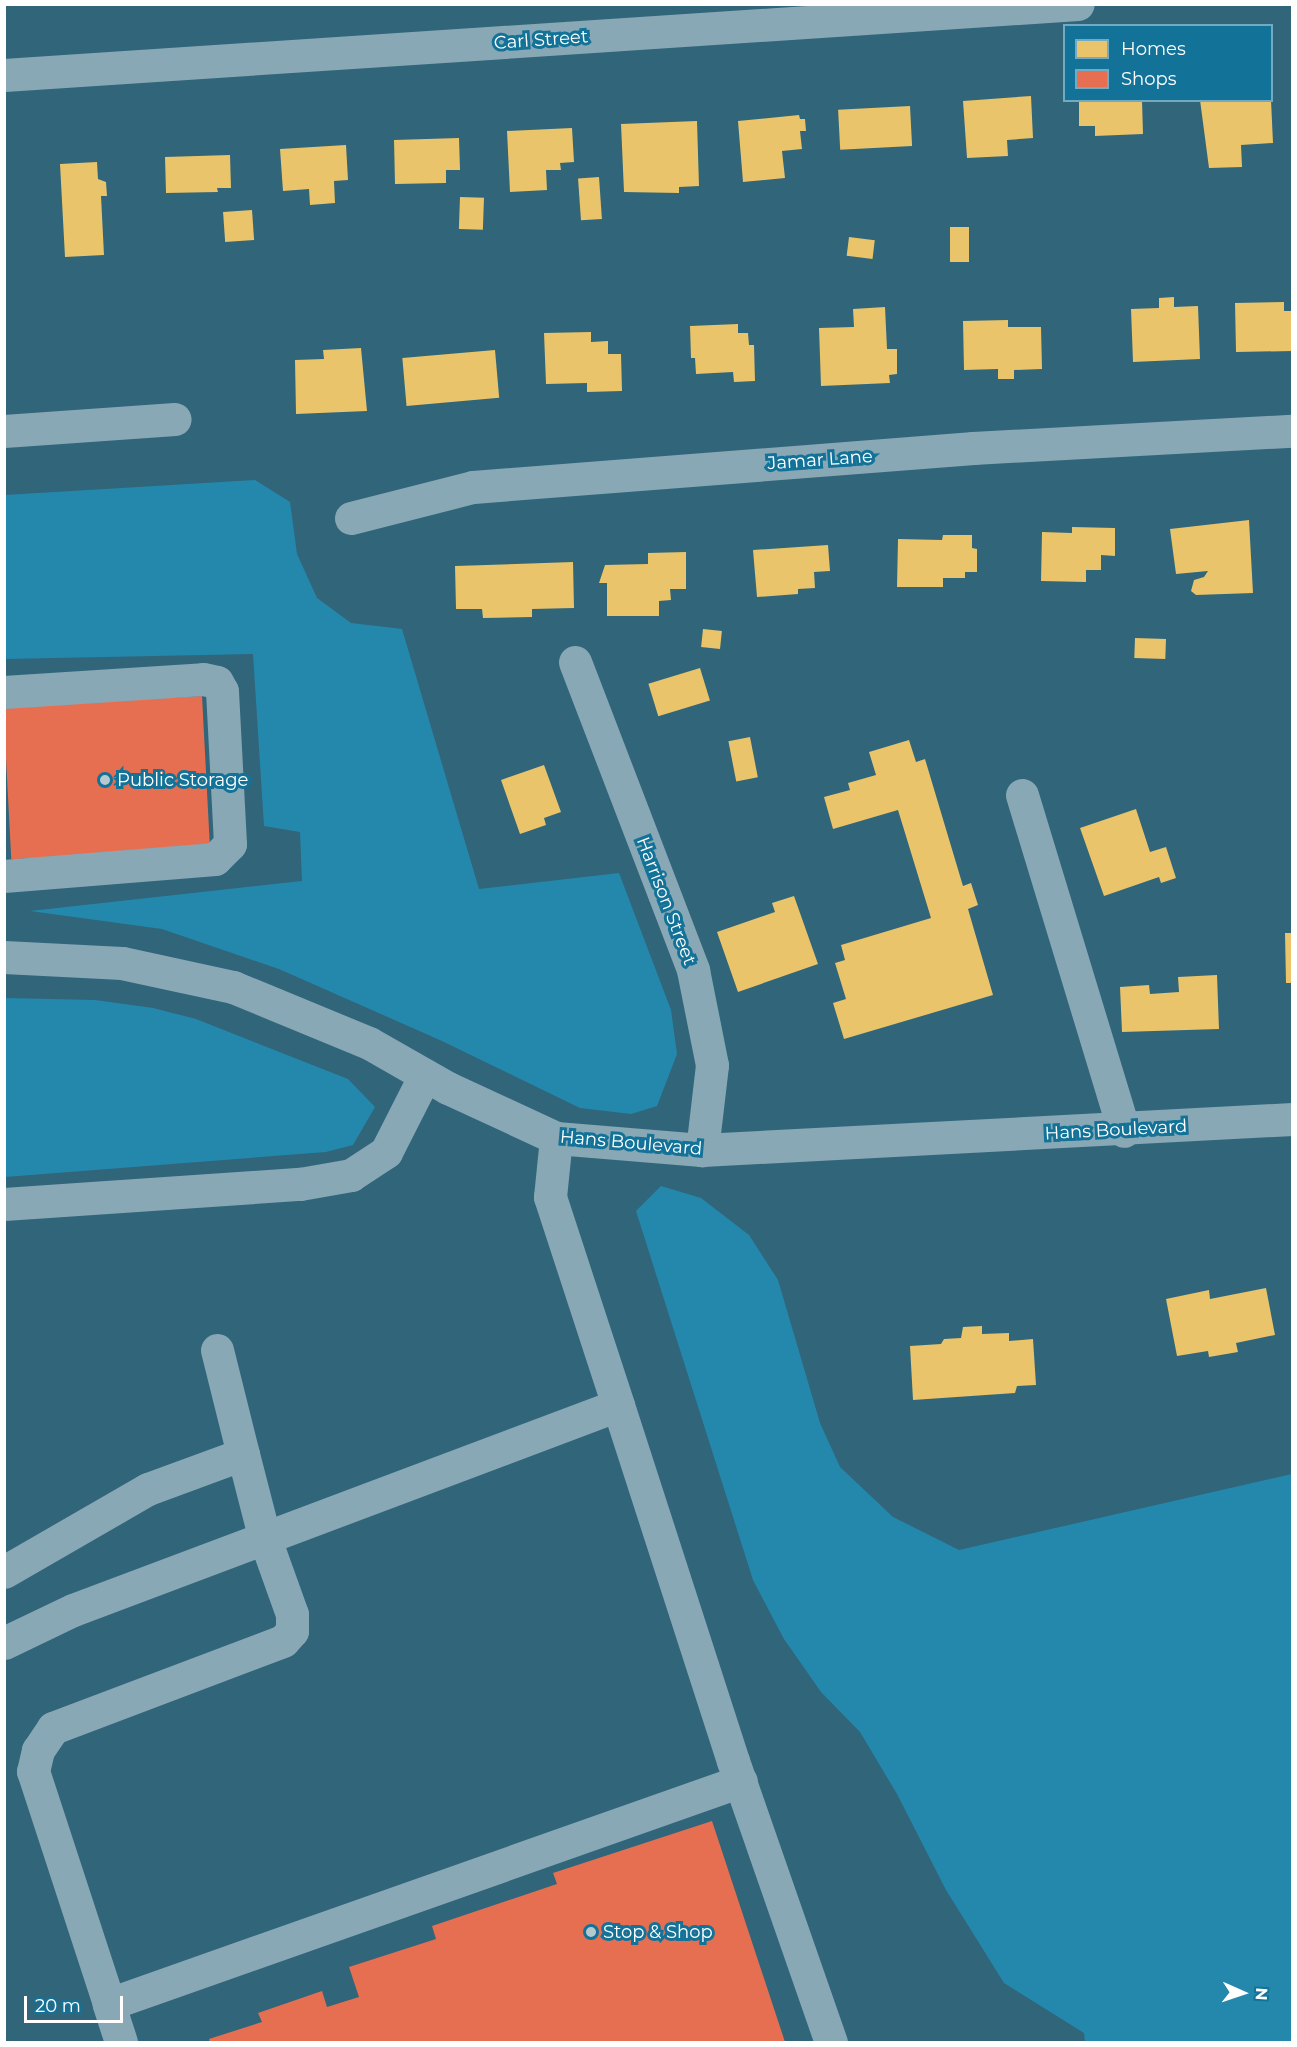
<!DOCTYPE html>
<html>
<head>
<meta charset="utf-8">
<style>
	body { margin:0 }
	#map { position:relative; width:1297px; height:2047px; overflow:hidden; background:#31657a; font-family:Montserrat,sans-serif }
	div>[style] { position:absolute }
	.green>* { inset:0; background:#2488ad }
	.homes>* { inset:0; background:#e9c46a; transform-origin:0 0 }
	.shops>* { inset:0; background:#e76f51; transform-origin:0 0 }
	.minor>* { height:33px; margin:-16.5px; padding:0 16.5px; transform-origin:16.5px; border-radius:16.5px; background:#88a8b6 }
	.dots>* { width:16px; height:16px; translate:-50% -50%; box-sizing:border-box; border:3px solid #137298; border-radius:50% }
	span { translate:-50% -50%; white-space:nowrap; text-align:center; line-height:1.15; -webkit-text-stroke:6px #137298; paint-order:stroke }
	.street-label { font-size:18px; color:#fff }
	.poi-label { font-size:18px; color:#fff }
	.left { translate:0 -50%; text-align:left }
	.frame { position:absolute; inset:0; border:6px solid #fff; pointer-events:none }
	.legend { position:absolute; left:1063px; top:24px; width:210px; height:78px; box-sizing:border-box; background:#137298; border:2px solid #71aac1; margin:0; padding:8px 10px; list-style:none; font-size:18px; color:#fff }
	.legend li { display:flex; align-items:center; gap:12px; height:30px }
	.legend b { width:30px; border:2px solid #71aac1 }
	.north { position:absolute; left:1213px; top:1963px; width:60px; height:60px; -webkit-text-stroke:4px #137298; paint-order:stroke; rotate:93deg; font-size:16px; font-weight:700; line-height:24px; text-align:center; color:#fff }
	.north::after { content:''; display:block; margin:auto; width:21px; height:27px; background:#fff; clip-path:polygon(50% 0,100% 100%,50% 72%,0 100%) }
	.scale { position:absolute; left:24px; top:1996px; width:99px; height:27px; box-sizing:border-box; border:3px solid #fff; border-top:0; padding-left:8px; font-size:18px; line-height:21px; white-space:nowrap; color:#fff; -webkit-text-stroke:4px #137298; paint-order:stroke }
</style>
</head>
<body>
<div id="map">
	<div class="green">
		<div style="clip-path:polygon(255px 480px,290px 502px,297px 554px,317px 598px,351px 623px,402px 629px,479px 889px,619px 873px,671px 1010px,677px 1054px,657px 1106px,631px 1114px,580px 1108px,442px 1041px,279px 969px,162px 929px,30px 911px,302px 881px,300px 832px,264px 826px,253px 654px,5px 659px,5px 495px)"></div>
		<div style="clip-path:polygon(5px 998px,95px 1000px,153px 1008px,196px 1019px,348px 1079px,375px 1107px,353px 1145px,326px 1152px,5px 1177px)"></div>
		<div style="clip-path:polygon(661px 1186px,701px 1198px,749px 1235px,778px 1280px,820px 1423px,840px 1467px,893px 1517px,959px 1550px,1292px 1474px,1292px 2042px,1085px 2042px,1084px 2033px,1004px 1983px,946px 1890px,897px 1794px,860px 1732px,821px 1692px,784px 1639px,753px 1580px,636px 1211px)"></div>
	</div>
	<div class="homes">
		<div style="clip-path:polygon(1031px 96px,1033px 138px,1007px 140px,1008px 156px,967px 158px,963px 101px)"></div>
		<div style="clip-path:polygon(1079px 100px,1142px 100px,1143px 134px,1095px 136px,1095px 126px,1079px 126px)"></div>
		<div style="clip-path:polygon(1200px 100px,1271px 100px,1273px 143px,1241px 145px,1242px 167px,1209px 168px)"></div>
		<div style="left:910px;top:106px;width:40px;height:72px;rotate:87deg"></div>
		<div style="clip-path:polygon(799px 115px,800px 119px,805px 119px,806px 131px,800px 131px,802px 149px,782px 151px,785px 178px,743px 182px,738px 121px)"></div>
		<div style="clip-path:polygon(697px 121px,699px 186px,679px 187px,679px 193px,624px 192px,621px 124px)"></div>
		<div style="clip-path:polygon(572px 128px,574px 162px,560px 163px,561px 170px,546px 170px,547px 190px,510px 192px,507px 131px)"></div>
		<div style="clip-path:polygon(459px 138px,460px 170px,446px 170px,446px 183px,395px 184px,394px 140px)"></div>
		<div style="clip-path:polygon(346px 145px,348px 180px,334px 181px,335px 203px,310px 205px,309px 189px,283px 191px,280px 149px)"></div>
		<div style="clip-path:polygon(230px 155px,231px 188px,217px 188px,218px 192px,166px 193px,165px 157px)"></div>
		<div style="clip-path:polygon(97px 162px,98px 179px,106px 182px,107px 196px,101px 196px,104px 255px,65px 257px,60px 164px)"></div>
		<div style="left:599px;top:177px;width:42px;height:21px;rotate:86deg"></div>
		<div style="left:460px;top:197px;width:24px;height:32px;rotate:2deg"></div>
		<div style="left:252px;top:210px;width:30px;height:29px;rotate:86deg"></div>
		<div style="left:950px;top:227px;width:19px;height:35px"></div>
		<div style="left:849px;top:237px;width:26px;height:19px;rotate:7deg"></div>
		<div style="clip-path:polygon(1174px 297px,1174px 307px,1198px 306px,1200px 359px,1133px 362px,1131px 309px,1159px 308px,1159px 298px)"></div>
		<div style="clip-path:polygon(1284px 302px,1284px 311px,1292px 311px,1292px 351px,1236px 352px,1235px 303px)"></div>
		<div style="clip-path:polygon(885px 307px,887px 349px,897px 349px,897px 374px,889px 375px,890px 383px,821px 386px,819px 328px,854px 327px,853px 309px)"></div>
		<div style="clip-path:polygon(1008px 320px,1008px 327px,1041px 327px,1042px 369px,1014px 370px,1014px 379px,998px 379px,998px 369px,964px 370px,963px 321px)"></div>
		<div style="clip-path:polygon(738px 324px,738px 333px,748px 333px,749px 345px,754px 345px,755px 381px,734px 382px,733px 372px,696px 374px,695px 358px,691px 358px,690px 326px)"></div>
		<div style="clip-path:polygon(591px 332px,591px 342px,608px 341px,608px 354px,621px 354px,622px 391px,587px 392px,587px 383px,546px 384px,544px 333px)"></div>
		<div style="clip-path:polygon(361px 348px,367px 411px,296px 414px,295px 360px,324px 359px,323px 350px)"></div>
		<div style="left:495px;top:350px;width:48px;height:93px;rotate:85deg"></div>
		<div style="clip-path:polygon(1249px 520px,1253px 593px,1196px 595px,1191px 591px,1194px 580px,1204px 577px,1208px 571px,1176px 574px,1170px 529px)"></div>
		<div style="clip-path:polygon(1072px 527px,1115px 528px,1115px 556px,1101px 555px,1101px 570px,1086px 570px,1086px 582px,1041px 581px,1042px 532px,1072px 533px)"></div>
		<div style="clip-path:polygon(943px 535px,972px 535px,972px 548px,977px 549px,977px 572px,965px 572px,965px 578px,943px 578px,943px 587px,897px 587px,898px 539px,942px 540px)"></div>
		<div style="clip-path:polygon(828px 545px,830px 571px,814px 572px,815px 588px,798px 589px,798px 594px,757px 597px,753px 550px)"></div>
		<div style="clip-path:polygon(686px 552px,686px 589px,670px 589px,671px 600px,659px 601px,659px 616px,607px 616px,607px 583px,599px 583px,605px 565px,648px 564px,648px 553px)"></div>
		<div style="clip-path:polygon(573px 562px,574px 608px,532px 609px,532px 617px,483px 618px,482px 609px,456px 609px,455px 566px)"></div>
		<div style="left:703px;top:629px;width:19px;height:18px;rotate:6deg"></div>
		<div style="left:1135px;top:638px;width:31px;height:20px;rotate:2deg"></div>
		<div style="left:700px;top:668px;width:34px;height:54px;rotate:73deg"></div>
		<div style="left:750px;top:737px;width:41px;height:22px;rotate:79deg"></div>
		<div style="clip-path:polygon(909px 740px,916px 762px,925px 759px,963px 886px,971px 883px,978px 905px,968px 909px,993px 995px,844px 1039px,833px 1003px,846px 999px,835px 963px,845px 960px,841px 945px,931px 918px,898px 810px,833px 829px,824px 797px,850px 790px,848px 783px,876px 775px,869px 752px)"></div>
		<div style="clip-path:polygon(544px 765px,561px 812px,544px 818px,546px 825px,520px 834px,501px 780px)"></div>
		<div style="clip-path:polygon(1136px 809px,1150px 852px,1166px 847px,1176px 878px,1161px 883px,1159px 877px,1104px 896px,1080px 828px)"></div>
		<div style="clip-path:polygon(794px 896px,818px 964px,738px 992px,717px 932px,775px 912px,772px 903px)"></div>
		<div style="clip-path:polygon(1285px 933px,1292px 933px,1292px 983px,1286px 983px)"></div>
		<div style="clip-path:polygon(1217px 975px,1219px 1029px,1122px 1032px,1120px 987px,1149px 985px,1150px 994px,1179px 992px,1178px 977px)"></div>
		<div style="clip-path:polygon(1266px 1288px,1275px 1335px,1236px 1343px,1238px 1352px,1209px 1357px,1208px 1351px,1177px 1356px,1166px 1299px,1209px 1290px,1210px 1299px)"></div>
		<div style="clip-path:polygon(982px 1326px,982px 1334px,1009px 1333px,1009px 1341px,1033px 1339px,1036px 1385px,1017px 1386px,1015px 1393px,913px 1400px,910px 1346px,941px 1344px,944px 1339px,961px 1338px,963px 1327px)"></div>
	</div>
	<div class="shops">
		<div style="left:202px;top:696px;width:153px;height:199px;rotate:87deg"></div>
		<div style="clip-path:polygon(712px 1821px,785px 2042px,210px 2042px,209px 2039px,262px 2022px,258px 2013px,322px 1991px,327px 2007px,359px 1997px,349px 1967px,436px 1939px,432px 1926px,557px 1884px,553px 1873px)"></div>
	</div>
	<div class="minor">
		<div style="left:4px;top:75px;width:1076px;rotate:-3.78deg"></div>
		<div style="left:4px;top:431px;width:171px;rotate:-4deg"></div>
		<div style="left:351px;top:518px;width:126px;rotate:-14.3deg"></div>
		<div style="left:473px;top:487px;width:502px;rotate:-4.46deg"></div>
		<div style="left:973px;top:448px;width:319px;rotate:-3.1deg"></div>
		<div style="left:575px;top:662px;width:330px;rotate:69deg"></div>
		<div style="left:693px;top:970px;width:97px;rotate:78.7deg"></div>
		<div style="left:712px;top:1065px;width:86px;rotate:96.7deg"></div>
		<div style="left:4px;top:692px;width:199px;rotate:-3.7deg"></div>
		<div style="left:203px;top:679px;width:14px;rotate:12deg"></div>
		<div style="left:217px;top:682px;width:10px;rotate:61deg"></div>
		<div style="left:222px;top:691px;width:153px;rotate:87deg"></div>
		<div style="left:230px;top:844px;width:21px;rotate:135deg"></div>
		<div style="left:215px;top:859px;width:212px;rotate:175.4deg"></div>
		<div style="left:1022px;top:795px;width:351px;rotate:73.1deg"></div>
		<div style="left:4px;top:957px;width:118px;rotate:2.9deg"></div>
		<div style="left:122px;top:963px;width:114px;rotate:12.2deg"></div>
		<div style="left:233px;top:987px;width:147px;rotate:22.4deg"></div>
		<div style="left:369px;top:1043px;width:91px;rotate:29.7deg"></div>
		<div style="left:448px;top:1088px;width:119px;rotate:24.8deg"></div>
		<div style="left:556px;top:1138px;width:146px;rotate:4.7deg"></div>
		<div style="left:702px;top:1150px;width:591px;rotate:-3.01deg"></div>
		<div style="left:4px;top:1204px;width:297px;rotate:-3.9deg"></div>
		<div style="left:300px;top:1184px;width:52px;rotate:-10deg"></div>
		<div style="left:351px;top:1175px;width:42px;rotate:-33.3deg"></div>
		<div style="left:386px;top:1152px;width:86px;rotate:-63.1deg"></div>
		<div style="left:217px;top:1350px;width:107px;rotate:76deg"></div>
		<div style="left:618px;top:1405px;width:374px;rotate:72.1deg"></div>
		<div style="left:733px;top:1761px;width:298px;rotate:70.8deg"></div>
		<div style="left:4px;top:1572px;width:166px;rotate:-30deg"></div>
		<div style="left:148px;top:1489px;width:101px;rotate:-20.2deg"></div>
		<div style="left:243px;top:1454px;width:85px;rotate:75.6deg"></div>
		<div style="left:264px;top:1536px;width:83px;rotate:70.3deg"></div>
		<div style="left:292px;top:1614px;width:17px;rotate:90deg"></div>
		<div style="left:292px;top:1631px;width:13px;rotate:132deg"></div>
		<div style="left:283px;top:1641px;width:246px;rotate:159.3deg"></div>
		<div style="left:53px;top:1728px;width:27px;rotate:124deg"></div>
		<div style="left:38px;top:1750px;width:22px;rotate:103deg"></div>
		<div style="left:33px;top:1771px;width:245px;rotate:71.9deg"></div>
		<div style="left:4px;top:1643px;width:76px;rotate:-25.6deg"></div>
		<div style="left:73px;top:1610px;width:582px;rotate:-20.61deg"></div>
		<div style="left:618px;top:1405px;width:219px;rotate:-108.1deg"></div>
		<div style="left:550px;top:1197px;width:59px;rotate:-84.2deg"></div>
		<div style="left:121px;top:2042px;width:40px;rotate:-108deg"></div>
		<div style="left:109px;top:2004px;width:670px;rotate:-19.44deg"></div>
	</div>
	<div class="dots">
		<div style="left:105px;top:780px;background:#b7c9d0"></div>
		<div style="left:591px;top:1932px;background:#b7c9d0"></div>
	</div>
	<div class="street-label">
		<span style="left:541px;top:40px;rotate:-4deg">Carl Street</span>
		<span style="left:820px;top:460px;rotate:-4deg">Jamar Lane</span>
		<span style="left:666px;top:901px;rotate:69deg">Harrison Street</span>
		<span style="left:1116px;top:1130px;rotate:-3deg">Hans Boulevard</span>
		<span style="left:631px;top:1143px;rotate:5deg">Hans Boulevard</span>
	</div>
	<div class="poi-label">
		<span class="left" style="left:117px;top:780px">Public Storage</span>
		<span class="left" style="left:603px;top:1932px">Stop &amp; Shop</span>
	</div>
	<div class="frame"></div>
	<ul class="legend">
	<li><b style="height:16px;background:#e9c46a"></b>Homes</li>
	<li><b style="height:16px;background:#e76f51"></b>Shops</li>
	</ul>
	<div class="north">N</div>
	<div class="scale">20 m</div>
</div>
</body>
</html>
